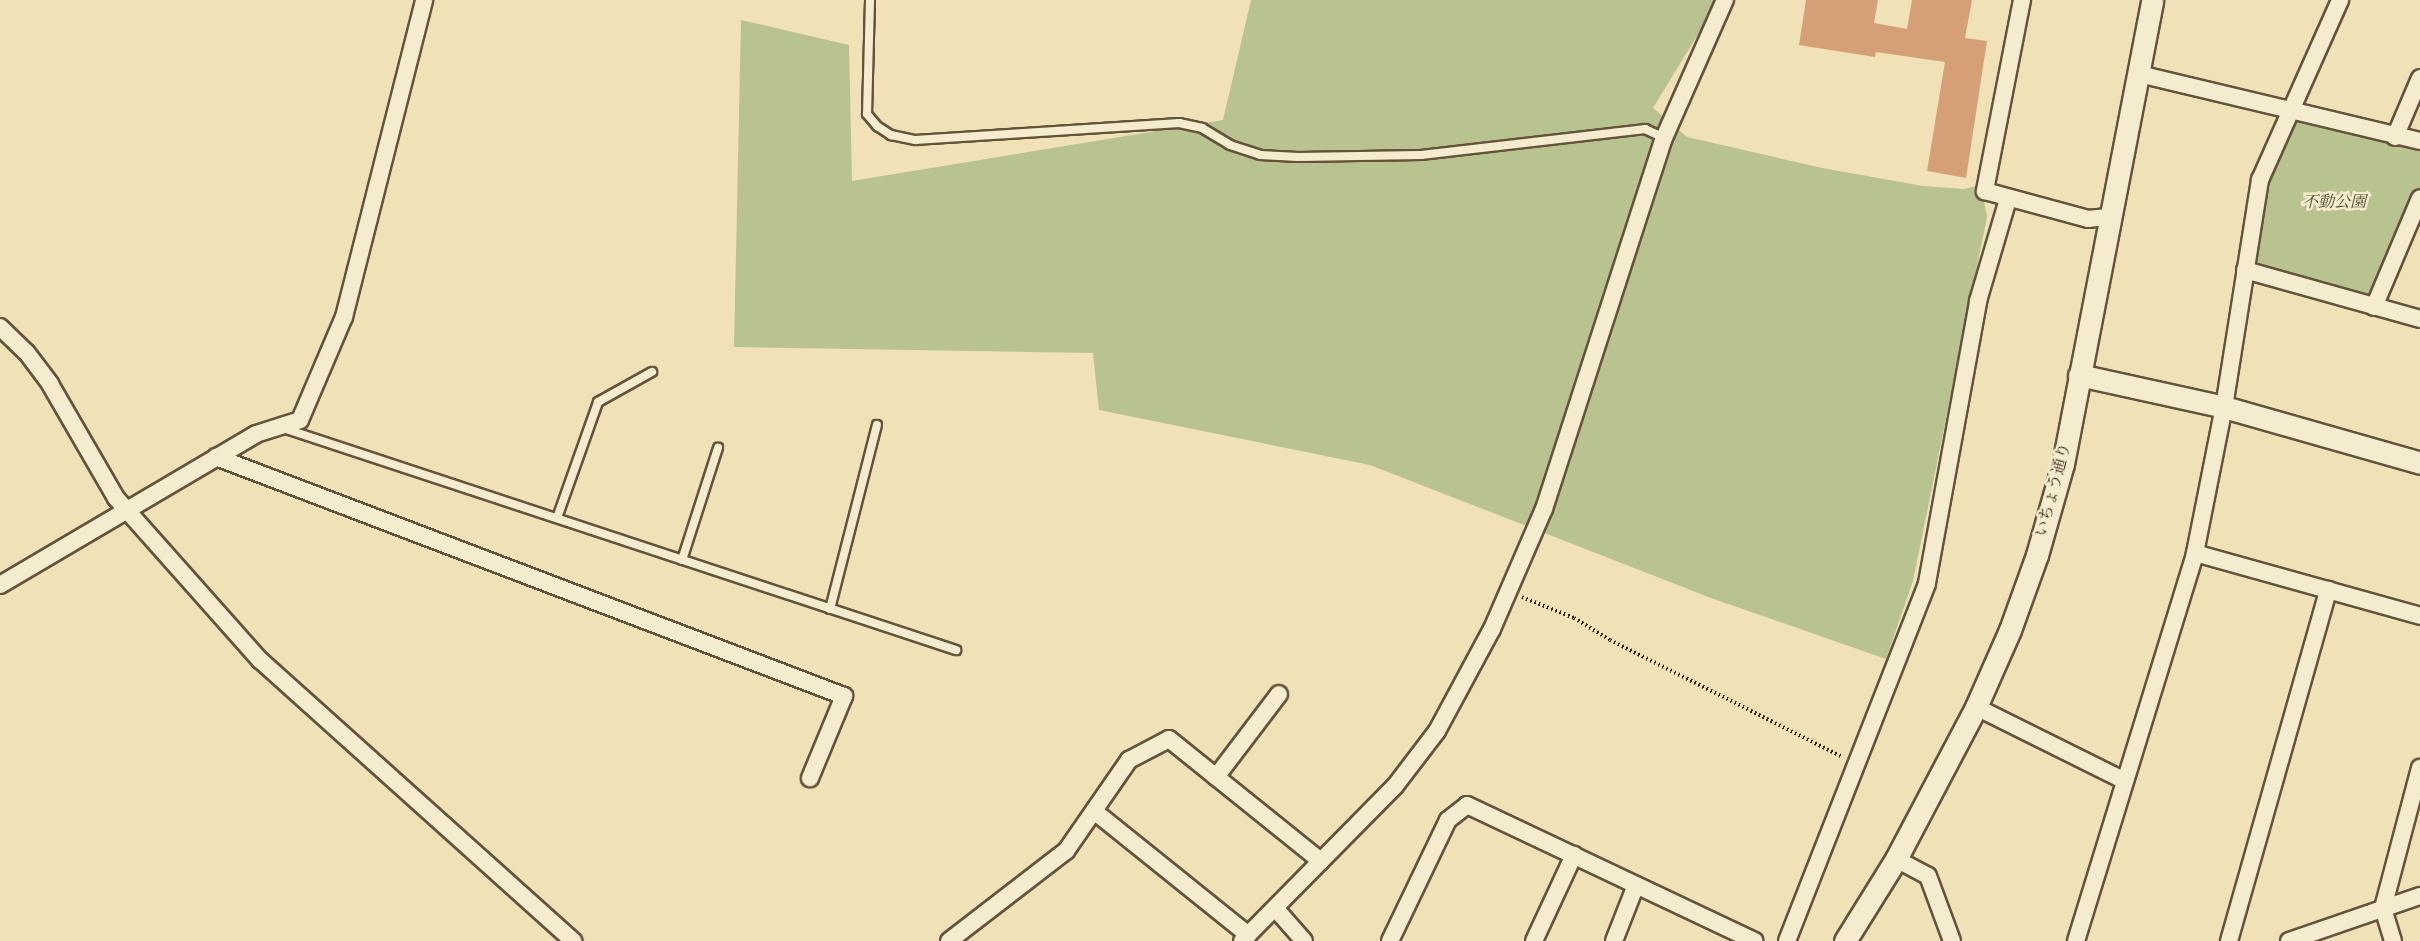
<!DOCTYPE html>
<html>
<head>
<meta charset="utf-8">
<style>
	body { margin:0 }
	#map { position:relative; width:2420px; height:941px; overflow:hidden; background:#f0e1b6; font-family:Vollkorn,"Noto Serif JP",serif }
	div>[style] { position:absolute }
	.green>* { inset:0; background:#b8c38f }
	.building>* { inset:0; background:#d5a078 }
	.path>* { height:4px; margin-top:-2px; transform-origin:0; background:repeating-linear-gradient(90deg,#362414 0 1.5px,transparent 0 4.5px) }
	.roads { filter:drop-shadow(2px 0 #64533c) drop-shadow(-2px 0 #64533c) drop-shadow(0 2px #64533c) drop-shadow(0 -2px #64533c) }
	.service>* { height:8px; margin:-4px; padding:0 4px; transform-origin:4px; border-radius:4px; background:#f5ecd0 }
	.minor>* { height:16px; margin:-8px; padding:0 8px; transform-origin:8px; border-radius:8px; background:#f5ecd0 }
	.tertiary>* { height:21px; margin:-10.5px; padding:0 10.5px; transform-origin:10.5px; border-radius:10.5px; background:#f5ecd0 }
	span { translate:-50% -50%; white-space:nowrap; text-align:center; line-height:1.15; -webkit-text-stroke:5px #f5ecd0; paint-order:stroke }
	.park-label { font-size:16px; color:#564c33; font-style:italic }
	.street-label { font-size:16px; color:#362414 }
</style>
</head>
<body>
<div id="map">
	<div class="green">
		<div style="clip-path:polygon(1251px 0,1719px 0,1653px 108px,1687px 137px,1822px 168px,1923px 186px,1964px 189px,1981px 185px,1987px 217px,1913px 581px,1886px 659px,1711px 598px,1370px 465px,1099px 410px,1093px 353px,734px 347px,741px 20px,849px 45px,852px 181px,1223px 120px)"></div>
		<div style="clip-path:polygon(2292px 109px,2420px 141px,2420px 198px,2374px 307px,2245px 270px,2260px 180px)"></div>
	</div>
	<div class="building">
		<div style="clip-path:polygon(1806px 0,1878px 0,1874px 23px,1907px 29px,1912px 0,1972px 0,1965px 38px,1987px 41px,1966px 178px,1927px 171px,1945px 62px,1876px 52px,1875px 57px,1799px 45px)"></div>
	</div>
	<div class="path">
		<div style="left:1522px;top:597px;width:56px;rotate:22deg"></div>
		<div style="left:1574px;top:618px;width:42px;rotate:31.4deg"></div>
		<div style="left:1610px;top:640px;width:261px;rotate:26.7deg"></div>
	</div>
	<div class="roads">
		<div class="service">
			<div style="left:870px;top:0;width:114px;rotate:91.5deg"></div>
			<div style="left:867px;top:114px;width:16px;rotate:50deg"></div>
			<div style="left:877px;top:126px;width:17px;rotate:33deg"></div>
			<div style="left:891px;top:135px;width:25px;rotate:12deg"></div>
			<div style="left:915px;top:140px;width:265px;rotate:-3.7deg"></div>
			<div style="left:1179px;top:123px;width:24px;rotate:12deg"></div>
			<div style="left:1202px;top:128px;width:33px;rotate:31deg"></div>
			<div style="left:1230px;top:145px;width:32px;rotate:18deg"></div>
			<div style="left:1260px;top:155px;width:38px;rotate:3deg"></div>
			<div style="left:1298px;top:157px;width:123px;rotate:-0.9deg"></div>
			<div style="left:1421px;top:155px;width:226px;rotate:-6.6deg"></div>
			<div style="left:1645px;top:129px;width:21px;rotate:25deg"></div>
			<div style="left:283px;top:428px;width:709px;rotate:18.26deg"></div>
			<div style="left:557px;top:518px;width:123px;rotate:-70.5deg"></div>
			<div style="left:598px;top:402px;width:62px;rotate:-29.1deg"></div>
			<div style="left:682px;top:560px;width:118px;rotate:-72.2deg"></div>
			<div style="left:830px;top:609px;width:190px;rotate:-75.7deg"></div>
		</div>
		<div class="minor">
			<div style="left:2022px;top:0;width:195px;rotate:101deg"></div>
			<div style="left:1985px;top:191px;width:107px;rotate:15.2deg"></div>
			<div style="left:2088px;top:219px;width:20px;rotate:-6deg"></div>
			<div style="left:2139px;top:74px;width:289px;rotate:13.4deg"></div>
			<div style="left:2395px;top:137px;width:64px;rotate:-67deg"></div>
			<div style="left:2245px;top:270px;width:182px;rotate:15.6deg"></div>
			<div style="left:2374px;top:307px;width:118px;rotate:-67.1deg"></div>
			<div style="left:0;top:327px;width:37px;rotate:44deg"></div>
			<div style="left:27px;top:353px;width:39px;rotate:53deg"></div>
			<div style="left:50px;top:384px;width:132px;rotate:59.9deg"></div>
			<div style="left:116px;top:498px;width:217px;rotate:48.4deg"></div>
			<div style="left:260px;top:660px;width:421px;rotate:41.9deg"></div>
			<div style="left:216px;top:457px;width:672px;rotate:20.84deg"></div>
			<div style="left:844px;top:696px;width:89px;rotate:112.5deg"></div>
			<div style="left:2195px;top:553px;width:234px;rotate:15.6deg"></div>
			<div style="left:0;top:585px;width:297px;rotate:-30.5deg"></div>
			<div style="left:256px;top:434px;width:46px;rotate:-17.7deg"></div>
			<div style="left:300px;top:420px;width:112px;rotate:-66.9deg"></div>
			<div style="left:344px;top:317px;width:327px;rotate:-75.8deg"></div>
			<div style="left:1976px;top:707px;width:166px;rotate:26.4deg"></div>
			<div style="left:1216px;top:777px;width:104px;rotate:-52.8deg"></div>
			<div style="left:1094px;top:811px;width:198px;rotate:38.8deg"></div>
			<div style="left:1896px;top:859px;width:36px;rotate:28deg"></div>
			<div style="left:1928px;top:876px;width:69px;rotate:69.7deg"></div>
			<div style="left:1275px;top:908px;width:44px;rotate:48.7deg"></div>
			<div style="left:949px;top:941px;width:148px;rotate:-37.6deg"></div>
			<div style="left:1066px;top:851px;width:111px;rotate:-55.3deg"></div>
			<div style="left:1129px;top:760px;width:45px;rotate:-27.7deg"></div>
			<div style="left:1169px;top:739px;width:195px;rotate:38.8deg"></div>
			<div style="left:1242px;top:941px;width:218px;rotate:-45.4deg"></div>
			<div style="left:1395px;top:786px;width:69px;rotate:-52.6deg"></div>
			<div style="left:1437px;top:731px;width:116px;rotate:-61.7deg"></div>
			<div style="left:1492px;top:629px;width:131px;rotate:-66.6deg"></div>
			<div style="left:1544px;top:509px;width:390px;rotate:-72.1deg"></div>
			<div style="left:1664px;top:138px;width:151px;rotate:-66.2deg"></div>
			<div style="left:1390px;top:941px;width:134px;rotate:-64.4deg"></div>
			<div style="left:1448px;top:820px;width:24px;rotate:-38deg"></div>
			<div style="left:1467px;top:805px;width:318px;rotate:25.3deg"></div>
			<div style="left:1534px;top:941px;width:95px;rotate:-65.1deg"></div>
			<div style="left:1614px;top:941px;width:60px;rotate:-68.6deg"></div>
			<div style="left:1787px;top:941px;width:384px;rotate:-68.6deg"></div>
			<div style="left:1927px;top:583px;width:287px;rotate:-79.7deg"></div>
			<div style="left:1978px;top:301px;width:106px;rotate:-73.6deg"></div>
			<div style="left:2076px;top:941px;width:406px;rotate:-72.9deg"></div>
			<div style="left:2195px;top:553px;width:149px;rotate:-78.8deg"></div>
			<div style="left:2224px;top:407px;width:230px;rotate:-81deg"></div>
			<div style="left:2260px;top:180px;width:197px;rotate:-66deg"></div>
			<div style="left:2229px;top:941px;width:365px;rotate:-74.2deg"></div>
			<div style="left:2289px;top:941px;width:139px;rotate:-19deg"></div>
			<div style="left:2393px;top:941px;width:34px;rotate:-107deg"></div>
			<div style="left:2383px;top:908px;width:145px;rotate:-75.2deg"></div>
		</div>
		<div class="tertiary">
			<div style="left:2079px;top:375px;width:148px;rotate:12.4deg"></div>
			<div style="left:2224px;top:407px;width:204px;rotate:15.9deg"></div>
			<div style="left:1845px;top:941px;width:97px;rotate:-58.1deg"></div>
			<div style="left:1896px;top:859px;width:172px;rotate:-62.2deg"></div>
			<div style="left:1976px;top:707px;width:84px;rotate:-66.2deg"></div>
			<div style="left:2010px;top:630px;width:80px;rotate:-70.2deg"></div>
			<div style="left:2037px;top:555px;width:95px;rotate:-74.1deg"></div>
			<div style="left:2063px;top:464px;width:472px;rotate:-79.1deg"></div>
		</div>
	</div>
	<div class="park-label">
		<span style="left:2334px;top:203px">不動公園</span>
	</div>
	<div class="street-label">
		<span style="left:2054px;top:490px;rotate:-75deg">いちょう通り</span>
	</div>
</div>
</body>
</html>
